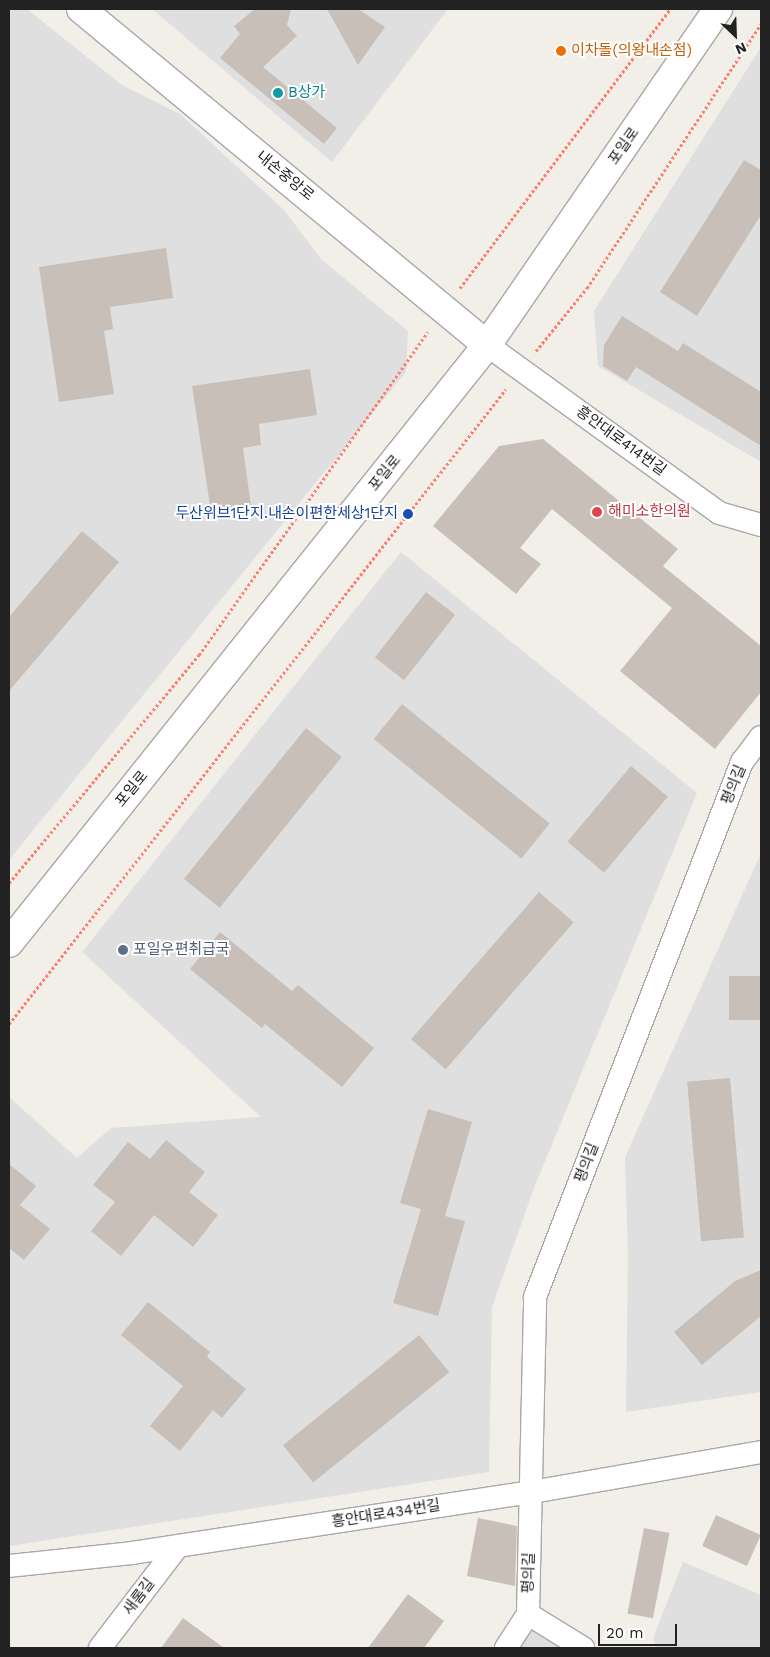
<!DOCTYPE html>
<html>
<head>
<meta charset="utf-8">
<style>
	body { margin:0 }
	#map { position:relative; width:770px; height:1657px; overflow:hidden; background:#f2efe9; font-family:"Work Sans","Noto Sans KR",sans-serif }
	div>[style] { position:absolute }
	.residential>* { inset:0; background:#e0dfdf }
	.building>* { inset:0; background:#c7bfb8; transform-origin:0 0 }
	.path>* { height:3px; margin-top:-1.5px; transform-origin:0; background:repeating-linear-gradient(90deg,#fa8072 0 2.5px,transparent 0 5px) }
	.roads { filter:drop-shadow(1px 0 #a9a9a9) drop-shadow(-1px 0 #a9a9a9) drop-shadow(0 1px #a9a9a9) drop-shadow(0 -1px #a9a9a9) }
	.minor>* { height:22px; margin:-11px; padding:0 11px; transform-origin:11px; border-radius:11px; background:#fff }
	.tertiary>* { height:28px; margin:-14px; padding:0 14px; transform-origin:14px; border-radius:14px; background:#fff }
	.dots>* { width:14px; height:14px; translate:-50% -50%; box-sizing:border-box; border:2px solid #fff; border-radius:50% }
	span { translate:-50% -50%; white-space:nowrap; text-align:center; line-height:1.15; -webkit-text-stroke:4px #fff; paint-order:stroke }
	.food-label { font-size:15px; color:#c56008 }
	.left { translate:0 -50%; text-align:left }
	.culture-label { font-size:15px; color:#0d838f }
	.street-label { font-size:15px; color:#222 }
	.health-label { font-size:15px; color:#be3a42 }
	.transit-label { font-size:15px; color:#164399 }
	.right { translate:-100% -50%; text-align:right }
	.service-label { font-size:15px; color:#4e5e75 }
	.frame { position:absolute; inset:0; border:10px solid #222; pointer-events:none }
	.north { position:absolute; left:710px; top:10px; width:50px; height:50px; -webkit-text-stroke:4px #fff; paint-order:stroke; rotate:156deg; font-size:14px; font-weight:700; line-height:20px; text-align:center; color:#222 }
	.north::after { content:''; display:block; margin:auto; width:18px; height:22px; background:#222; clip-path:polygon(50% 0,100% 100%,50% 72%,0 100%) }
	.scale { position:absolute; left:598px; top:1624px; width:79px; height:22px; box-sizing:border-box; border:2px solid #222; border-top:0; padding-left:6px; font-size:15px; line-height:18px; white-space:nowrap; color:#222; -webkit-text-stroke:4px #fff; paint-order:stroke }
</style>
</head>
<body>
<div id="map">
	<div class="residential">
		<div style="clip-path:polygon(9px 9px,27px 9px,122px 85px,180px 114px,284px 210px,322px 260px,408px 331px,406px 372px,9px 860px)"></div>
		<div style="clip-path:polygon(152px 9px,448px 9px,332px 162px)"></div>
		<div style="clip-path:polygon(761px 47px,761px 462px,598px 366px,594px 311px)"></div>
		<div style="clip-path:polygon(401px 552px,697px 793px,534px 1188px,492px 1307px,489px 1472px,9px 1546px,9px 1097px,77px 1158px,111px 1128px,261px 1117px,82px 952px)"></div>
		<div style="clip-path:polygon(761px 853px,761px 1392px,626px 1412px,628px 1254px,625px 1157px)"></div>
		<div style="clip-path:polygon(683px 1562px,761px 1595px,761px 1648px,657px 1648px,653px 1638px)"></div>
		<div style="clip-path:polygon(527px 1622px,565px 1648px,506px 1648px)"></div>
	</div>
	<div class="building">
		<div style="clip-path:polygon(255px 9px,291px 9px,287px 25px,297px 36px,263px 67px,337px 128px,324px 144px,220px 58px,240px 34px,234px 26px)"></div>
		<div style="clip-path:polygon(327px 9px,358px 9px,385px 27px,358px 65px)"></div>
		<div style="clip-path:polygon(744px 160px,761px 170px,761px 215px,697px 316px,660px 292px)"></div>
		<div style="clip-path:polygon(166px 248px,173px 298px,110px 307px,113px 329px,104px 331px,114px 394px,59px 402px,39px 267px)"></div>
		<div style="clip-path:polygon(622px 316px,678px 351px,683px 343px,761px 392px,761px 446px,636px 367px,627px 381px,603px 366px,604px 345px)"></div>
		<div style="clip-path:polygon(310px 369px,317px 415px,259px 424px,261px 445px,243px 448px,251px 506px,211px 512px,192px 386px)"></div>
		<div style="clip-path:polygon(543px 439px,678px 549px,663px 566px,761px 646px,761px 692px,715px 749px,620px 671px,672px 608px,552px 509px,520px 548px,541px 564px,516px 594px,433px 526px,499px 446px)"></div>
		<div style="clip-path:polygon(82px 531px,119px 562px,9px 691px,9px 617px)"></div>
		<div style="left:426px;top:592px;width:37px;height:83px;rotate:38deg"></div>
		<div style="left:402px;top:704px;width:190px;height:45px;rotate:39deg"></div>
		<div style="left:306px;top:728px;width:46px;height:194px;rotate:39deg"></div>
		<div style="left:631px;top:766px;width:48px;height:99px;rotate:40deg"></div>
		<div style="left:539px;top:892px;width:46px;height:195px;rotate:41deg"></div>
		<div style="clip-path:polygon(220px 932px,292px 991px,298px 985px,374px 1048px,342px 1087px,265px 1024px,262px 1028px,190px 969px)"></div>
		<div style="left:761px;top:976px;width:44px;height:32px;rotate:90deg"></div>
		<div style="left:730px;top:1078px;width:160px;height:43px;rotate:85deg"></div>
		<div style="clip-path:polygon(428px 1109px,472px 1122px,445px 1216px,465px 1221px,438px 1316px,393px 1303px,421px 1209px,400px 1203px)"></div>
		<div style="clip-path:polygon(166px 1140px,205px 1172px,189px 1192px,218px 1215px,193px 1247px,154px 1215px,121px 1256px,91px 1231px,115px 1202px,93px 1185px,128px 1142px,150px 1159px)"></div>
		<div style="clip-path:polygon(9px 1164px,36px 1186px,20px 1205px,50px 1229px,24px 1260px,9px 1248px)"></div>
		<div style="clip-path:polygon(761px 1270px,761px 1316px,702px 1365px,674px 1332px,735px 1281px)"></div>
		<div style="clip-path:polygon(148px 1302px,210px 1352px,207px 1357px,246px 1389px,222px 1418px,213px 1410px,180px 1451px,150px 1426px,183px 1386px,121px 1335px)"></div>
		<div style="left:419px;top:1335px;width:48px;height:175px;rotate:51deg"></div>
		<div style="left:716px;top:1515px;width:49px;height:34px;rotate:24deg"></div>
		<div style="clip-path:polygon(478px 1518px,517px 1526px,515px 1586px,467px 1576px)"></div>
		<div style="left:644px;top:1528px;width:26px;height:87px;rotate:11deg"></div>
		<div style="clip-path:polygon(408px 1594px,444px 1621px,424px 1648px,368px 1648px)"></div>
		<div style="clip-path:polygon(183px 1618px,224px 1648px,161px 1648px)"></div>
	</div>
	<div class="path">
		<div style="left:460px;top:288px;width:349px;rotate:-53deg"></div>
		<div style="left:536px;top:351px;width:81px;rotate:-51deg"></div>
		<div style="left:587px;top:288px;width:316px;rotate:-56.6deg"></div>
		<div style="left:9px;top:883px;width:297px;rotate:-50.2deg"></div>
		<div style="left:199px;top:655px;width:396px;rotate:-54.7deg"></div>
		<div style="left:9px;top:1024px;width:806px;rotate:-51.95deg"></div>
	</div>
	<div class="roads">
		<div class="minor">
			<div style="left:487px;top:345px;width:286px;rotate:35.9deg"></div>
			<div style="left:719px;top:513px;width:44px;rotate:15.9deg"></div>
			<div style="left:9px;top:1566px;width:124px;rotate:-6deg"></div>
			<div style="left:132px;top:1553px;width:405px;rotate:-8.7deg"></div>
			<div style="left:532px;top:1492px;width:232px;rotate:-9.9deg"></div>
			<div style="left:528px;top:1614px;width:65px;rotate:31.7deg"></div>
			<div style="left:100px;top:1648px;width:128px;rotate:-52.6deg"></div>
			<div style="left:506px;top:1648px;width:40px;rotate:-57.1deg"></div>
			<div style="left:528px;top:1614px;width:317px;rotate:-88.7deg"></div>
			<div style="left:535px;top:1297px;width:574px;rotate:-68.85deg"></div>
			<div style="left:742px;top:762px;width:31px;rotate:-53deg"></div>
		</div>
		<div class="tertiary">
			<div style="left:81px;top:9px;width:527px;rotate:39.61deg"></div>
			<div style="left:9px;top:943px;width:766px;rotate:-51.36deg"></div>
			<div style="left:487px;top:345px;width:408px;rotate:-55.5deg"></div>
		</div>
	</div>
	<div class="dots">
		<div style="left:561px;top:51px;background:#e8710a"></div>
		<div style="left:278px;top:93px;background:#0f9aa8"></div>
		<div style="left:597px;top:512px;background:#e0444e"></div>
		<div style="left:408px;top:514px;background:#1a4fb4"></div>
		<div style="left:123px;top:950px;background:#5c6f8a"></div>
	</div>
	<div class="food-label">
		<span class="left" style="left:571px;top:51px">이차돌(의왕내손점)</span>
	</div>
	<div class="culture-label">
		<span class="left" style="left:288px;top:93px">B상가</span>
	</div>
	<div class="street-label">
		<span style="left:624px;top:146px;rotate:-55deg">포일로</span>
		<span style="left:285px;top:176px;rotate:39deg">내손중앙로</span>
		<span style="left:621px;top:441px;rotate:36deg">흥안대로414번길</span>
		<span style="left:385px;top:473px;rotate:-51deg">포일로</span>
		<span style="left:734px;top:785px;rotate:-68deg">평의길</span>
		<span style="left:132px;top:789px;rotate:-51deg">포일로</span>
		<span style="left:587px;top:1163px;rotate:-69deg">평의길</span>
		<span style="left:386px;top:1514px;rotate:-9deg">흥안대로434번길</span>
		<span style="left:529px;top:1573px;rotate:-88deg">평의길</span>
		<span style="left:139px;top:1597px;rotate:-53deg">새롬길</span>
	</div>
	<div class="health-label">
		<span class="left" style="left:608px;top:512px">해미소한의원</span>
	</div>
	<div class="transit-label">
		<span class="right" style="left:398px;top:514px">두산위브1단지.내손이편한세상1단지</span>
	</div>
	<div class="service-label">
		<span class="left" style="left:133px;top:950px">포일우편취급국</span>
	</div>
	<div class="frame"></div>
	<div class="north">N</div>
	<div class="scale">20 m</div>
</div>
</body>
</html>
